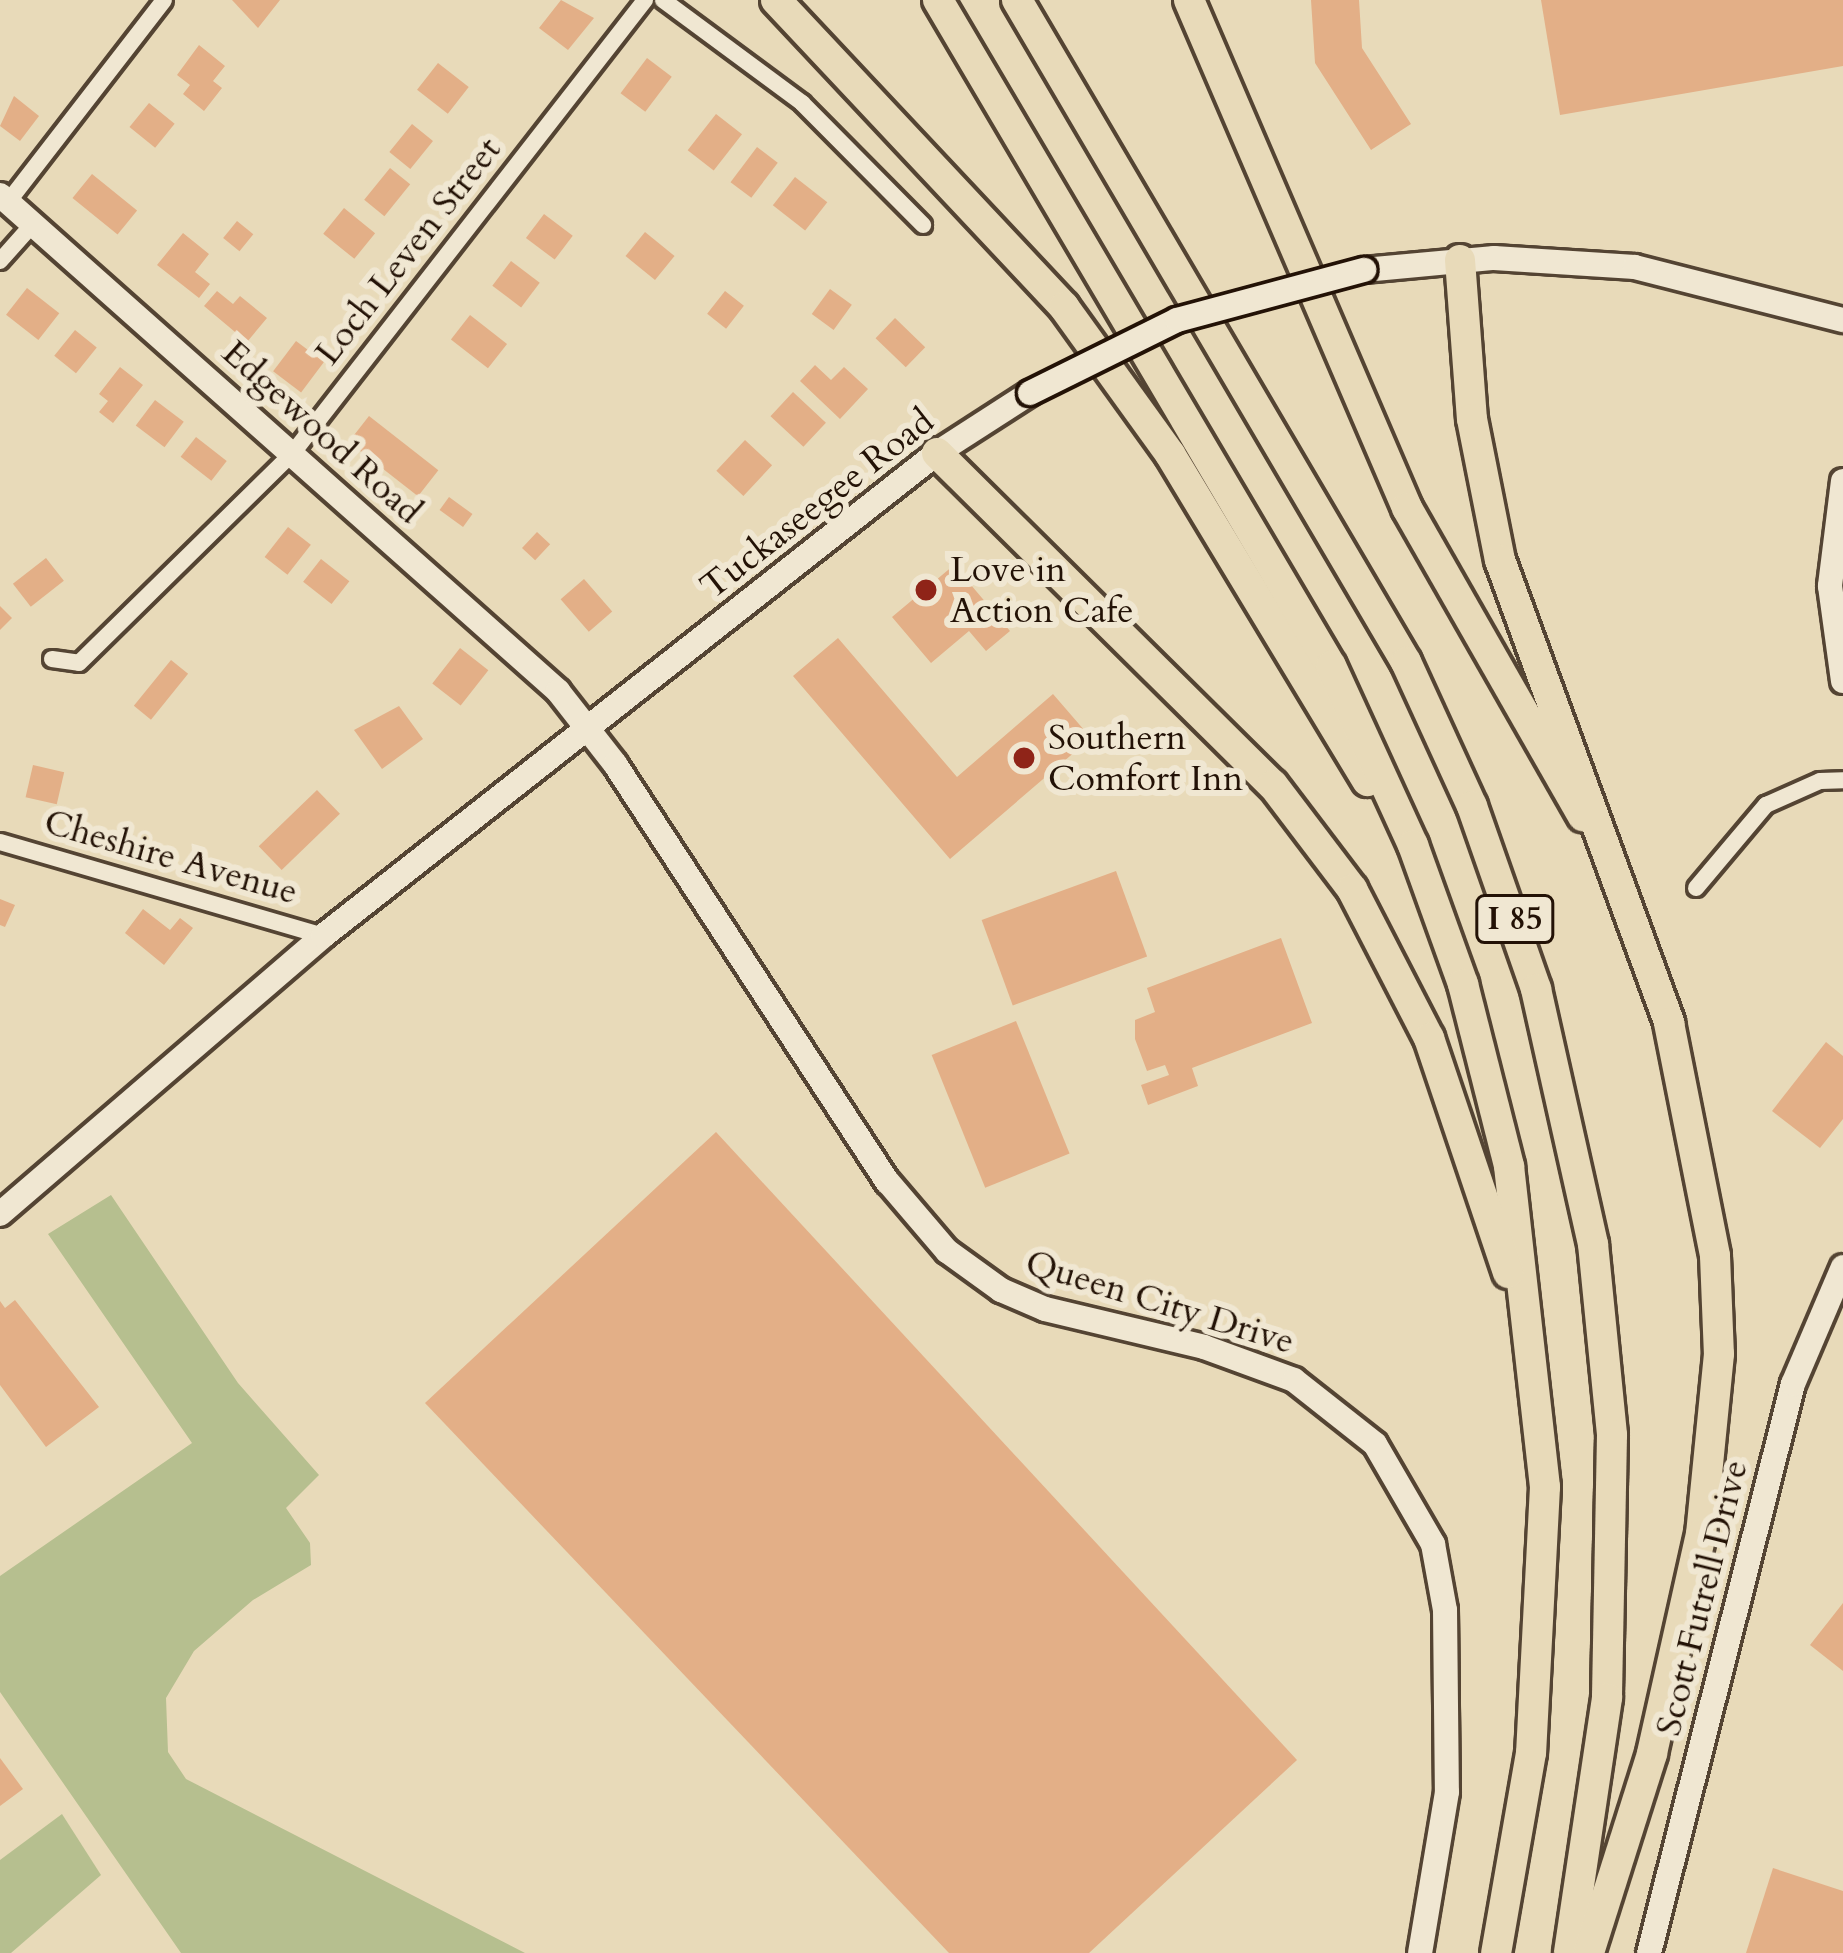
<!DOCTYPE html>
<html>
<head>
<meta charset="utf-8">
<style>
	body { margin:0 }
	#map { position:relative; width:1843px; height:1953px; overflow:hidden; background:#e8dab9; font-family:Cardo,serif }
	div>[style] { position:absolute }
	.green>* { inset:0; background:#b6bf8f }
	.building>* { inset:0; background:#e3af87; transform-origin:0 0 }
	.roads { filter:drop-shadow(3px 0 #544433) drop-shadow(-3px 0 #544433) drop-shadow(0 3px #544433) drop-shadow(0 -3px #544433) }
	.street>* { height:16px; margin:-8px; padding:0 8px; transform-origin:8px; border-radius:8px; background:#f0e7d2 }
	.secondary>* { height:24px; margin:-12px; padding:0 12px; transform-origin:12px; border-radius:12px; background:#f0e7d2 }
	.highway>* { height:30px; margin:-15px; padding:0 15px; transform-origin:15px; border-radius:15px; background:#e8dab9 }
	.bridges { filter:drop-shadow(3px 0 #231206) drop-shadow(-3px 0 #231206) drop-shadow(0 3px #231206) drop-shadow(0 -3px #231206) }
	.secondary-bridge>* { height:24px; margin:-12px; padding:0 12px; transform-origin:12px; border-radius:12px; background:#f0e7d2 }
	.dots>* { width:33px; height:33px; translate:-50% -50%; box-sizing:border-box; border:6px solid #f0e7d2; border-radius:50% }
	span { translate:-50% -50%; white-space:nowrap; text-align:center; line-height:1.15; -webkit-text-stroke:12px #f0e7d2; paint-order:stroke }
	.shield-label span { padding:3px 9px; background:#f0e7d2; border:3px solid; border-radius:9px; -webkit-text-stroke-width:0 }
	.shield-label { font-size:33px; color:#231206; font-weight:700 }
	.street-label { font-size:36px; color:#231206 }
	.poi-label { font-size:36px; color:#231206 }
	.left { translate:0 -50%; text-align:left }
</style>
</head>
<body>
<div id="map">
	<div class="green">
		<div style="clip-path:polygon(111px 1195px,238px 1383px,319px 1475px,286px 1508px,310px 1543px,311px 1565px,253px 1600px,194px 1651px,166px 1698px,168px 1752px,186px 1779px,525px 1953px,181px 1953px,0 1692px,0 1576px,192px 1443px,48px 1234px)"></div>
		<div style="clip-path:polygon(62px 1814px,101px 1875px,11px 1953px,0 1953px,0 1860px)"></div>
	</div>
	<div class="building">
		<div style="clip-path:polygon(232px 0,280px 0,258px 28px)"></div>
		<div style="clip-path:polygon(561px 0,594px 18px,568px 50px,539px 28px)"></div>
		<div style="clip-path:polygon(1311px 0,1359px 0,1362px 48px,1411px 124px,1371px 150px,1315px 63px)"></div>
		<div style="clip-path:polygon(1541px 0,1843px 0,1843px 66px,1560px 115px)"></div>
		<div style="clip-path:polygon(199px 45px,225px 66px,213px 81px,222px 88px,204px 111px,183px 94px,190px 85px,177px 75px)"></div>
		<div style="left:647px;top:58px;width:31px;height:44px;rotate:37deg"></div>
		<div style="left:438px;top:63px;width:39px;height:34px;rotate:38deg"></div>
		<div style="clip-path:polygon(14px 96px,39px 116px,20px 141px,0 126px)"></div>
		<div style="left:149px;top:103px;width:33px;height:31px;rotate:39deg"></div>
		<div style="left:716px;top:114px;width:33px;height:46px;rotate:38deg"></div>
		<div style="left:412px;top:124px;width:27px;height:36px;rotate:39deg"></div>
		<div style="left:757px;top:147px;width:26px;height:44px;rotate:37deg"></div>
		<div style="left:390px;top:168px;width:26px;height:41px;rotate:39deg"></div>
		<div style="left:92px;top:174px;width:58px;height:31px;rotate:39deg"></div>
		<div style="left:795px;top:177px;width:41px;height:36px;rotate:38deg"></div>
		<div style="left:344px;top:208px;width:40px;height:33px;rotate:39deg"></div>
		<div style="left:544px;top:214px;width:36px;height:30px;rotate:37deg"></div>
		<div style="left:237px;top:221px;width:21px;height:22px;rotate:39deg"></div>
		<div style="left:645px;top:232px;width:38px;height:31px;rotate:39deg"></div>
		<div style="clip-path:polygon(183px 233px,209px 254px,195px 272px,210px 284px,199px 298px,157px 265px)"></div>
		<div style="left:511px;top:261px;width:36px;height:31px;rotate:37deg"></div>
		<div style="left:27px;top:288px;width:41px;height:34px;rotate:38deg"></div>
		<div style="left:830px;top:289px;width:27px;height:31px;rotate:36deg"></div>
		<div style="clip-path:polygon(217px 291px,233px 304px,240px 296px,267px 318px,247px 342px,204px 306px)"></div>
		<div style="left:725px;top:291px;width:24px;height:29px;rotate:38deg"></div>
		<div style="left:470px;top:315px;width:47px;height:31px;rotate:38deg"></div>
		<div style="left:895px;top:318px;width:42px;height:28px;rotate:44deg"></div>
		<div style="left:75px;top:330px;width:28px;height:33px;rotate:39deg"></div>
		<div style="left:296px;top:341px;width:35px;height:38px;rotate:37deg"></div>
		<div style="clip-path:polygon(815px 365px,831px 380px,844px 367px,868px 389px,840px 419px,800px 381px)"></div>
		<div style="clip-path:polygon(120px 367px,143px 385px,113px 423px,99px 412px,108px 401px,99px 394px)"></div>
		<div style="left:793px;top:392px;width:45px;height:33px;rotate:43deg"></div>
		<div style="left:155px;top:400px;width:36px;height:32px;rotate:37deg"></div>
		<div style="left:369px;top:416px;width:88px;height:33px;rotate:38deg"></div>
		<div style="left:196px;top:437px;width:39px;height:25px;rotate:38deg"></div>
		<div style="left:745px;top:440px;width:37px;height:42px;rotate:43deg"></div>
		<div style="left:449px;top:497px;width:29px;height:16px;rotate:36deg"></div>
		<div style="left:288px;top:527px;width:29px;height:38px;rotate:38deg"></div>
		<div style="left:537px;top:532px;width:18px;height:22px;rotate:43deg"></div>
		<div style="left:46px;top:558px;width:29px;height:42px;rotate:52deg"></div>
		<div style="left:321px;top:559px;width:36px;height:29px;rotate:38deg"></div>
		<div style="clip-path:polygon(954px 565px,1010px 631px,986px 651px,969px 631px,931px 663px,892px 617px)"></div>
		<div style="left:584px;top:579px;width:43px;height:31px;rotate:49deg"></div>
		<div style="clip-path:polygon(0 606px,12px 618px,0 630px)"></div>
		<div style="clip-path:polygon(838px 638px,957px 777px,1053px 694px,1091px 738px,950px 859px,793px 676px)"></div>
		<div style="left:460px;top:648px;width:36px;height:45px;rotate:38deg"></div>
		<div style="left:171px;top:660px;width:22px;height:59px;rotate:39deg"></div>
		<div style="clip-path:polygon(399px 706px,423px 739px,382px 769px,354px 730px)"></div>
		<div style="left:33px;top:765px;width:32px;height:33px;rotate:13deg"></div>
		<div style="left:317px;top:790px;width:33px;height:81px;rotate:46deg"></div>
		<div style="left:1116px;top:871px;width:91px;height:143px;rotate:70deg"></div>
		<div style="clip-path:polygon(0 899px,15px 905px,5px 927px,0 925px)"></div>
		<div style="clip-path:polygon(143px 909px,170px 930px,180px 918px,193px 928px,164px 965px,125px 933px)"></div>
		<div style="clip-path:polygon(1281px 938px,1312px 1023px,1192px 1068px,1198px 1086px,1148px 1105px,1141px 1085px,1169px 1075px,1165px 1065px,1147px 1071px,1135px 1039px,1135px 1020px,1155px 1012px,1147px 988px)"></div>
		<div style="left:1016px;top:1021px;width:143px;height:91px;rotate:68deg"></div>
		<div style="clip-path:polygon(1826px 1042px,1843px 1056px,1843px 1119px,1820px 1148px,1772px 1111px)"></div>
		<div style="clip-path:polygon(716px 1132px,1297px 1760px,1089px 1953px,949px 1953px,425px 1403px)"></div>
		<div style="clip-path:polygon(15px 1300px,99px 1407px,46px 1447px,0 1385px,0 1301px,5px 1308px)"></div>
		<div style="clip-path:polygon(1843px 1603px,1843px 1671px,1810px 1645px)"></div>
		<div style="clip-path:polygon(0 1758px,23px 1789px,0 1806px)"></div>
		<div style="clip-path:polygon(1773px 1868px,1843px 1891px,1843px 1953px,1746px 1953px)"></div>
	</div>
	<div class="roads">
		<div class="street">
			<div style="left:663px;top:0;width:173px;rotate:36.5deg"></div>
			<div style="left:802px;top:103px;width:172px;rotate:45.2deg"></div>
			<div style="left:8px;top:202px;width:255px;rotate:-52.3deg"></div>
			<div style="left:0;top:261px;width:50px;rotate:-48.3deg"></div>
			<div style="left:52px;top:659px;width:27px;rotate:8deg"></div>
			<div style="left:79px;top:663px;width:298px;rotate:-44.5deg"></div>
			<div style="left:292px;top:454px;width:575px;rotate:-52.13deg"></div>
			<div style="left:0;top:842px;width:336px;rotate:16.2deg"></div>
			<div style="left:1696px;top:888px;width:109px;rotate:-49.9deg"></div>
			<div style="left:1766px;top:805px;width:59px;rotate:-24deg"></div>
			<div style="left:1820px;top:781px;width:23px;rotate:-2deg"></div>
		</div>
		<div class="secondary">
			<div style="left:0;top:195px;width:747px;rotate:41.63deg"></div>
			<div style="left:558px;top:691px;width:93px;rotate:52deg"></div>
			<div style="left:615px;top:764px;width:499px;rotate:56.9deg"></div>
			<div style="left:888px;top:1182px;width:91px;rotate:49.5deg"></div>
			<div style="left:947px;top:1251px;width:67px;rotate:35.8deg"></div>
			<div style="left:1001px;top:1290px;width:48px;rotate:23.4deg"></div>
			<div style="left:1045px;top:1309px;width:163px;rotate:13.4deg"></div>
			<div style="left:1204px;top:1347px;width:96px;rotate:20.1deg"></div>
			<div style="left:1294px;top:1380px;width:103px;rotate:38.3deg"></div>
			<div style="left:1375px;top:1444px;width:116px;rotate:59.9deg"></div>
			<div style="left:1433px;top:1544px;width:67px;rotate:79.7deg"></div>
			<div style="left:1445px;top:1610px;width:182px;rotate:89.4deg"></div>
			<div style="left:1447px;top:1792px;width:163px;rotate:99.5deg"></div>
			<div style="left:1364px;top:270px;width:131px;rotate:-5.3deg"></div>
			<div style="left:1494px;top:258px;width:141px;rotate:3.7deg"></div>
			<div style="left:1635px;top:267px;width:215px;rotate:14.3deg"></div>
			<div style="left:1843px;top:481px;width:106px;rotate:97.1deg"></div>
			<div style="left:1830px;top:586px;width:96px;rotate:82.2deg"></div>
			<div style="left:0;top:1214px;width:426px;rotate:-40.7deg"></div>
			<div style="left:323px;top:936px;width:781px;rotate:-38.19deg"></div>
			<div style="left:937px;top:453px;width:111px;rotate:-32.8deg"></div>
			<div style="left:1649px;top:1953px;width:587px;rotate:-75.8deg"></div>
			<div style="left:1793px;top:1384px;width:127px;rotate:-66.9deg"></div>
		</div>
		<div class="highway">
			<div style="left:776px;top:0;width:421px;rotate:46.8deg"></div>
			<div style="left:1064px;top:307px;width:181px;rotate:54.2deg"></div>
			<div style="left:1170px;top:454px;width:382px;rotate:58.9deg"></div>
			<div style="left:938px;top:0;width:773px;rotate:59.46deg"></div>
			<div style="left:1331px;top:666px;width:197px;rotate:65.4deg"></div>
			<div style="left:1413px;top:845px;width:148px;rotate:70.2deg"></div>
			<div style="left:1463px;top:984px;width:188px;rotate:75.8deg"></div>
			<div style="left:1509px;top:1166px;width:323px;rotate:83.6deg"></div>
			<div style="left:1545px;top:1487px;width:266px;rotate:93deg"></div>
			<div style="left:1531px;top:1753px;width:203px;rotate:99.9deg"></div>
			<div style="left:1017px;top:0;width:768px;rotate:59.56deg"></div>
			<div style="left:1406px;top:662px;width:158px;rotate:65.4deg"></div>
			<div style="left:1472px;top:806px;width:194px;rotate:70.7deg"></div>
			<div style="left:1536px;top:989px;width:261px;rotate:77.4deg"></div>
			<div style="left:1593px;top:1244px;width:192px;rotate:84.3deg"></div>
			<div style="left:1612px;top:1435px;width:263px;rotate:91.1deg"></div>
			<div style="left:1607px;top:1698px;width:258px;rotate:98.5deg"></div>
			<div style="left:1189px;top:0;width:553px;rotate:66.77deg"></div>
			<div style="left:1407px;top:508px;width:355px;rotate:60.3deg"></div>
			<div style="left:1460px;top:260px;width:159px;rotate:85.7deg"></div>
			<div style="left:1472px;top:419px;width:144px;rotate:78.8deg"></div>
			<div style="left:1500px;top:560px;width:493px;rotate:69.9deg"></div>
			<div style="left:1669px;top:1023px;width:237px;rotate:78.8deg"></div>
			<div style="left:1715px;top:1256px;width:98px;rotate:87.7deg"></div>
			<div style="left:1719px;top:1354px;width:181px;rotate:95.7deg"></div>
			<div style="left:1701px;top:1534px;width:225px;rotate:102.6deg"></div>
			<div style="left:1652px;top:1754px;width:209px;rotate:107.6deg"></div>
			<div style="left:937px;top:453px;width:472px;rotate:44.7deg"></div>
			<div style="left:1273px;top:785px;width:131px;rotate:52.8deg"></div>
			<div style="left:1352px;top:889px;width:168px;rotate:62.7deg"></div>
			<div style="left:1429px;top:1038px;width:248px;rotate:71.4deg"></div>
		</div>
	</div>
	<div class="bridges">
		<div class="secondary-bridge">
			<div style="left:1030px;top:393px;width:164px;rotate:-26.4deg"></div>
			<div style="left:1177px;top:320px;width:194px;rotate:-15deg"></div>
		</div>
	</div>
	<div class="dots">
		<div style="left:926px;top:590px;background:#8f2418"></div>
		<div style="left:1024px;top:758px;background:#8f2418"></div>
	</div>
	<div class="shield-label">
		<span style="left:1515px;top:919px">I 85</span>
	</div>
	<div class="street-label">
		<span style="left:408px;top:251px;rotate:-52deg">Loch Leven Street</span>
		<span style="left:322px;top:432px;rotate:42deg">Edgewood Road</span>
		<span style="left:817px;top:504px;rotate:-38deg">Tuckaseegee Road</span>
		<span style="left:171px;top:857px;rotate:16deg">Cheshire Avenue</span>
		<span style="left:1160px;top:1302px;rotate:17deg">Queen City Drive</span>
		<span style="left:1702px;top:1598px;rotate:-76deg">Scott Futrell Drive</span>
	</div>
	<div class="poi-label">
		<span class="left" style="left:950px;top:590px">Love in<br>Action Cafe</span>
		<span class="left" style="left:1048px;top:758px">Southern<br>Comfort Inn</span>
	</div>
</div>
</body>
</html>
